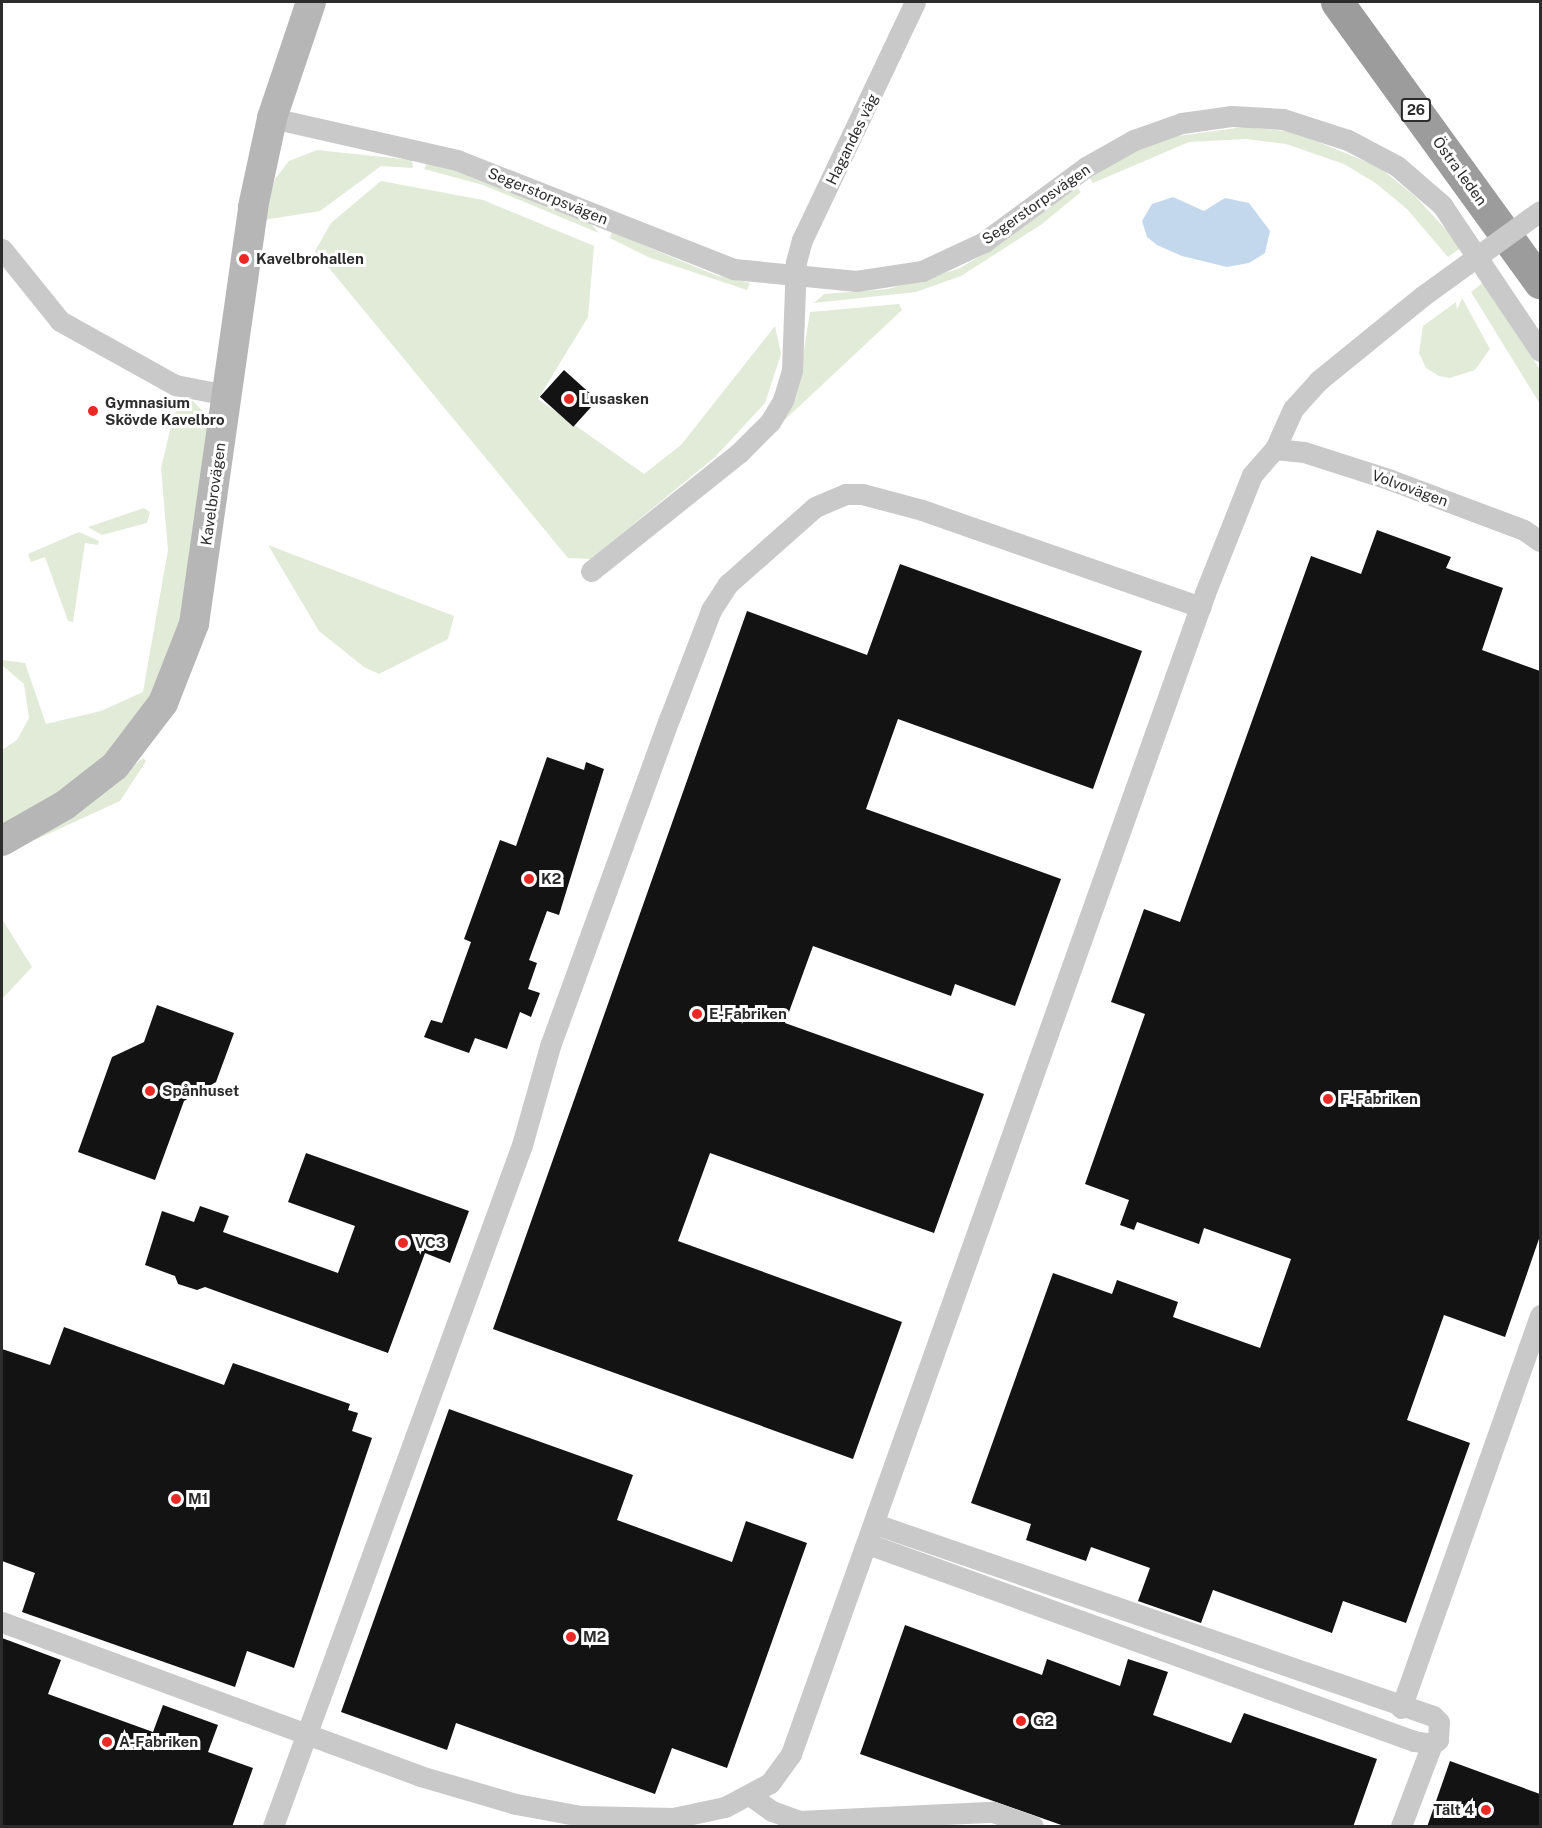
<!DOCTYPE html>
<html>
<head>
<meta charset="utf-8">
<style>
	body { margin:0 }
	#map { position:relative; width:1542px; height:1828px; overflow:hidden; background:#fff; font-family:"Public Sans",sans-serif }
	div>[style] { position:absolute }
	.green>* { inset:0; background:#e1ebd8 }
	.water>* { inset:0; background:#c3d8ec }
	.building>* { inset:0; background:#131313; transform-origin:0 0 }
	.minor>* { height:21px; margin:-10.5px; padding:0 10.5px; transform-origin:10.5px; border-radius:10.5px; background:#c9c9c9 }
	.secondary>* { height:30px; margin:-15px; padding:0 15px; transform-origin:15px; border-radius:15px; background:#b6b6b6 }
	.trunk>* { height:33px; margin:-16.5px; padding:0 16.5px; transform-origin:16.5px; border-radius:16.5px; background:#9c9c9c }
	.minor-bridge>* { height:21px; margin:-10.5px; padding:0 10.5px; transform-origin:10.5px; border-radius:10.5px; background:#c9c9c9 }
	.dots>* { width:16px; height:16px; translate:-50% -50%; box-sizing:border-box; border:3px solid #fff; border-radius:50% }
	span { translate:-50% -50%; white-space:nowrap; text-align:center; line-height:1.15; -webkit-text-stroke:6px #fff; paint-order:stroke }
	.shield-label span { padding:2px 4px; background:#fff; border:2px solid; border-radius:4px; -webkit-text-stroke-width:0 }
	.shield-label { font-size:14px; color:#2c2c2c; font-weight:700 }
	.street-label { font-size:15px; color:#2c2c2c }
	.poi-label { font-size:15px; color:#2c2c2c; font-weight:700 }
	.left { translate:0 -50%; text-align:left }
	.right { translate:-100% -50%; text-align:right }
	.frame { position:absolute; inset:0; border:3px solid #2c2c2c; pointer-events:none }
</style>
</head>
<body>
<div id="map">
	<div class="green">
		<div style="clip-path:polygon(1244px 127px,1294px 132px,1379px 167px,1416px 197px,1462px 247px,1448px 257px,1407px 209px,1377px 184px,1344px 164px,1286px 144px,1246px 139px,1189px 142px,1093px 183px,1089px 177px,1125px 154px,1170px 137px)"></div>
		<div style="clip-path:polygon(317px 150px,412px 160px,413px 168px,381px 166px,320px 211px,263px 220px,275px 179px,289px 161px)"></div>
		<div style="clip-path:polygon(427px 163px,465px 172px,586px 219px,599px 233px,483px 185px,424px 169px)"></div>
		<div style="clip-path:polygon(381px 181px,483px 200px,594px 246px,588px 317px,538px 399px,644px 474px,681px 445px,775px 326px,781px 354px,765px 403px,715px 457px,591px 559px,568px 558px,315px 251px,331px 223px)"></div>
		<div style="clip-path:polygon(1076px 187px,1081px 192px,1042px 224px,961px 276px,916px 292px,814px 303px,824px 294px,888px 289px,958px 269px,991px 250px)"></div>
		<div style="clip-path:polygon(612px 232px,715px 275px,750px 283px,747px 290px,648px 257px,610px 238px)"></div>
		<div style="clip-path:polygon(1485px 281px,1540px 370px,1540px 404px,1471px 292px)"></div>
		<div style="clip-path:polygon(1462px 298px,1490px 349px,1475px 370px,1450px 378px,1439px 376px,1426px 368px,1419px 353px,1423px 326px,1456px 302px,1457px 310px)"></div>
		<div style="clip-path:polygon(899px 304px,902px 310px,776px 428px,798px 388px,810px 312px)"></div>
		<div style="clip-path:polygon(193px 401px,212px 421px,188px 614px,155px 700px,97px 771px,2px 826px,2px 750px,17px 740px,29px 718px,24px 684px,2px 665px,2px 660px,25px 663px,46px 724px,101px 711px,143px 692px,168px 550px,161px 468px,175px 410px,183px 402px)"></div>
		<div style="clip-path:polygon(144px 508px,150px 512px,147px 523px,102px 535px,88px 527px)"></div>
		<div style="clip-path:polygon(79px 532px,99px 541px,98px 545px,85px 543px,73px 622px,68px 621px,45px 557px,31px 562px,28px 554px)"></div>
		<div style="clip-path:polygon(268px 545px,454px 616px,448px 639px,379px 674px,364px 667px,319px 631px)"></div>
		<div style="clip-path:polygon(143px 758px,146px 761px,120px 801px,2px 855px,75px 816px)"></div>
		<div style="clip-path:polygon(2px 919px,32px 967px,2px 999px)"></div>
	</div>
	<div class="water">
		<div style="clip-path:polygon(1173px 197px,1204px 211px,1225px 198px,1249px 203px,1270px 231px,1265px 253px,1249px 263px,1227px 267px,1182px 256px,1157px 245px,1147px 237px,1142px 221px,1152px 204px)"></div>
	</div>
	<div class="building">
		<div style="left:564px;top:370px;width:45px;height:36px;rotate:42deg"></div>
		<div style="clip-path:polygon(1377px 530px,1451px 557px,1446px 568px,1503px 588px,1482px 650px,1540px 671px,1540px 1236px,1505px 1337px,1444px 1315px,1407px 1420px,1470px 1443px,1406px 1623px,1343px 1601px,1332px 1633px,1213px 1590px,1201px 1623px,1138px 1601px,1150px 1568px,1091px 1547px,1086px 1561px,1026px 1540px,1031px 1524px,971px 1503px,1053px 1273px,1112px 1294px,1117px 1280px,1178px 1302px,1173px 1317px,1260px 1348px,1291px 1259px,1204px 1228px,1199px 1244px,1137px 1222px,1134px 1230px,1120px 1225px,1129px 1200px,1085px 1184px,1145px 1014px,1111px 1002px,1144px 909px,1180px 922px,1311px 556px,1361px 574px)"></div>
		<div style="clip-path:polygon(900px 564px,1142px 651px,1093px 789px,898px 719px,866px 809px,1061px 879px,1015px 1006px,955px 984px,951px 996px,813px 946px,785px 1023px,984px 1094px,934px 1233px,710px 1153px,678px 1241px,902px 1322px,853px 1459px,493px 1329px,747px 611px,867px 655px)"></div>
		<div style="clip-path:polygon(547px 757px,584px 770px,586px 762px,604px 769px,559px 915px,547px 911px,529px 960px,537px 963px,528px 989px,540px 993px,531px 1017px,520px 1012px,507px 1049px,475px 1038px,469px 1053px,424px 1037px,431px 1020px,442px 1023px,471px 942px,464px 939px,500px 840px,516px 846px)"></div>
		<div style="clip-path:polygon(157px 1005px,234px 1033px,216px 1082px,184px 1101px,155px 1180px,78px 1152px,112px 1057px,144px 1042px)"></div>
		<div style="clip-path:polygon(306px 1153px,469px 1211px,450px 1263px,425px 1253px,388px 1353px,205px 1287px,197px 1290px,178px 1284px,175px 1276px,145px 1265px,162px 1211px,194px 1222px,200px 1206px,229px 1216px,223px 1232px,338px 1273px,355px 1226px,288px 1202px)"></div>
		<div style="clip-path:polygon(64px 1327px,224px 1385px,233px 1363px,350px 1404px,348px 1410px,358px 1413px,352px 1431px,372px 1438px,294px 1668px,247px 1651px,235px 1687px,22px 1612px,35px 1573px,2px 1561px,2px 1349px,50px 1365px)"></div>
		<div style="clip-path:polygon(449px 1409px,633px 1475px,617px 1520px,732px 1562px,746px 1521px,807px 1543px,727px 1768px,672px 1748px,655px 1794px,456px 1723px,447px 1750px,341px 1712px)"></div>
		<div style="clip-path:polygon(905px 1625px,1042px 1675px,1047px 1659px,1120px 1686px,1128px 1659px,1168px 1672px,1153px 1715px,1231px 1743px,1244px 1713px,1377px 1759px,1353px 1827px,1067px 1827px,860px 1754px)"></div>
		<div style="clip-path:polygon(2px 1638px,61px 1660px,48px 1694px,153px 1732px,163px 1705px,218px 1725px,208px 1752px,253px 1768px,232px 1827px,2px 1827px)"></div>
		<div style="clip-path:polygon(1450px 1761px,1540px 1794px,1540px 1827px,1427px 1827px)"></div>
	</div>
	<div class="minor">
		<div style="left:272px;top:118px;width:190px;rotate:12.8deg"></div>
		<div style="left:457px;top:160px;width:298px;rotate:21.5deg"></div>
		<div style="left:734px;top:269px;width:123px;rotate:5.6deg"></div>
		<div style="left:856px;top:281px;width:67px;rotate:-8.6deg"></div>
		<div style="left:922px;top:271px;width:68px;rotate:-25.1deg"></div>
		<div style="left:984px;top:242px;width:127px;rotate:-36.3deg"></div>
		<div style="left:1086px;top:167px;width:55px;rotate:-29.4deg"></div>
		<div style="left:1134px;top:140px;width:51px;rotate:-19.5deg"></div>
		<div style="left:1182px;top:123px;width:49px;rotate:-8.1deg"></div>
		<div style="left:1231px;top:116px;width:52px;rotate:3.3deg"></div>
		<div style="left:1283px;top:119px;width:68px;rotate:17.9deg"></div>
		<div style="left:1348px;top:140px;width:55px;rotate:28deg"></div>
		<div style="left:1397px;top:166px;width:60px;rotate:40.9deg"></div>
		<div style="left:1442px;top:205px;width:176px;rotate:56.1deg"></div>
		<div style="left:2px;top:249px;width:92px;rotate:51.1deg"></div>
		<div style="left:60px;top:321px;width:132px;rotate:29.1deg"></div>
		<div style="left:175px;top:385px;width:53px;rotate:10.9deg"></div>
		<div style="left:1275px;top:449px;width:29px;rotate:6deg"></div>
		<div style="left:1304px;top:452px;width:91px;rotate:17.8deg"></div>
		<div style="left:1391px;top:480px;width:142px;rotate:20.6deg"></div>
		<div style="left:1524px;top:530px;width:19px;rotate:35deg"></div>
		<div style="left:591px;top:571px;width:189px;rotate:-38.6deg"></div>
		<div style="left:739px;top:453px;width:44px;rotate:-45deg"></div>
		<div style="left:770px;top:422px;width:26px;rotate:-59deg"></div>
		<div style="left:783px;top:400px;width:31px;rotate:-73deg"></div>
		<div style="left:792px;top:370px;width:108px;rotate:-87.9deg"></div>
		<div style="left:796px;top:262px;width:23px;rotate:-75deg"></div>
		<div style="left:802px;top:240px;width:263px;rotate:-64.6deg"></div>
		<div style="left:868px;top:1544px;width:580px;rotate:19.84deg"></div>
		<div style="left:1414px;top:1741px;width:18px;rotate:9deg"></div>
		<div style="left:1432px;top:1744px;width:7px;rotate:-34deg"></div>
		<div style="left:1438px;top:1740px;width:18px;rotate:-87deg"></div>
		<div style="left:1439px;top:1722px;width:8px;rotate:-135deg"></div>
		<div style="left:1433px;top:1716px;width:590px;rotate:-161.01deg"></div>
		<div style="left:2px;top:1622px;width:445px;rotate:20.2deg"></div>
		<div style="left:420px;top:1776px;width:100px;rotate:16.3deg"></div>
		<div style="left:516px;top:1804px;width:66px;rotate:10.5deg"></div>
		<div style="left:581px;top:1816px;width:92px;rotate:1.2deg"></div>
		<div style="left:673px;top:1818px;width:53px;rotate:-11.9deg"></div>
		<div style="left:725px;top:1807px;width:51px;rotate:-28.1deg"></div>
		<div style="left:770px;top:1783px;width:36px;rotate:-54deg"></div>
		<div style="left:791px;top:1754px;width:1233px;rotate:-70.37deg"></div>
		<div style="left:1205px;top:593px;width:127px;rotate:-68.3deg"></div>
		<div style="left:1252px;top:475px;width:35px;rotate:-49deg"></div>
		<div style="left:1275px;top:449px;width:44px;rotate:-65.8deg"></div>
		<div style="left:1293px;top:409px;width:38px;rotate:-48deg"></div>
		<div style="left:1318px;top:381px;width:136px;rotate:-39.1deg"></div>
		<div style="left:1401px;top:1708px;width:417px;rotate:-70.5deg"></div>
		<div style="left:751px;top:1796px;width:26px;rotate:36deg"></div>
		<div style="left:772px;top:1811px;width:29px;rotate:20deg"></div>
		<div style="left:799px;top:1821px;width:194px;rotate:-2.7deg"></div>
		<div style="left:993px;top:1812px;width:42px;rotate:19.3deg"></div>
		<div style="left:273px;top:1826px;width:725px;rotate:-69.92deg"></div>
		<div style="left:522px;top:1145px;width:103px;rotate:-74.2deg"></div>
		<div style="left:550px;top:1046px;width:350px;rotate:-70deg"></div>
		<div style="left:670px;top:717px;width:115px;rotate:-69deg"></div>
		<div style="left:711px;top:610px;width:31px;rotate:-57deg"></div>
		<div style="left:728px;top:584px;width:116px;rotate:-41.5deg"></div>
		<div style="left:815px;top:507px;width:34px;rotate:-23deg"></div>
		<div style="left:846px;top:494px;width:16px"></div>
		<div style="left:862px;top:494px;width:62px;rotate:14.9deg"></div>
		<div style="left:922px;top:510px;width:295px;rotate:19.2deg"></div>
		<div style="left:1401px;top:1826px;width:88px;rotate:-69.3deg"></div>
	</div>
	<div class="secondary">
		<div style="left:2px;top:841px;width:73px;rotate:-29.7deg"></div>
		<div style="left:65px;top:805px;width:63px;rotate:-38deg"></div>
		<div style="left:115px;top:766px;width:79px;rotate:-52.7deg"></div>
		<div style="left:163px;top:703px;width:85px;rotate:-68.6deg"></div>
		<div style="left:194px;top:624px;width:421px;rotate:-81.9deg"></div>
		<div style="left:253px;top:207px;width:91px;rotate:-77.9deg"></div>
		<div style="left:272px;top:118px;width:122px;rotate:-71.4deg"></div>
	</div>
	<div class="trunk">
		<div style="left:1337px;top:2px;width:346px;rotate:54.1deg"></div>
	</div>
	<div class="minor-bridge">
		<div style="left:1424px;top:295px;width:143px;rotate:-35.9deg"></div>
	</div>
	<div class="dots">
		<div style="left:244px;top:259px;background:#ec2825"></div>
		<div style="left:569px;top:399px;background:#ec2825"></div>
		<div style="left:93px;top:411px;background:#ec2825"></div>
		<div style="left:529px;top:879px;background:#ec2825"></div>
		<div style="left:697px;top:1014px;background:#ec2825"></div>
		<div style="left:150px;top:1091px;background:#ec2825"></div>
		<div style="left:1328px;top:1099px;background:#ec2825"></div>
		<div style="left:403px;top:1243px;background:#ec2825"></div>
		<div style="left:176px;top:1499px;background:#ec2825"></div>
		<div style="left:571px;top:1637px;background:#ec2825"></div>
		<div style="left:1021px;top:1721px;background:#ec2825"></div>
		<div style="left:107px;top:1742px;background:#ec2825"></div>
		<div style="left:1486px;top:1810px;background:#ec2825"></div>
	</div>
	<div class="shield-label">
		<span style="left:1416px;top:110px">26</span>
	</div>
	<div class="street-label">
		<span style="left:852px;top:139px;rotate:-64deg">Hagandes väg</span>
		<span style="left:1460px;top:171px;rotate:54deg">Östra leden</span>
		<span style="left:548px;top:196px;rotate:22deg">Segerstorpsvägen</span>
		<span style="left:1036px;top:204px;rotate:-35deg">Segerstorpsvägen</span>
		<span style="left:1410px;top:488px;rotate:20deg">Volvovägen</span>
		<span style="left:213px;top:494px;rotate:-82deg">Kavelbrovägen</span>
	</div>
	<div class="poi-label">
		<span class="left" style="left:256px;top:259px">Kavelbrohallen</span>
		<span class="left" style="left:581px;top:399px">Lusasken</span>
		<span class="left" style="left:105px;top:411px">Gymnasium<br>Skövde Kavelbro</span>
		<span class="left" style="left:541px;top:879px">K2</span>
		<span class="left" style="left:709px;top:1014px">E-Fabriken</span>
		<span class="left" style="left:162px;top:1091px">Spånhuset</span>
		<span class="left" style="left:1340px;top:1099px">F-Fabriken</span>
		<span class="left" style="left:415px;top:1243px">VC3</span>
		<span class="left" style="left:188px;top:1499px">M1</span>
		<span class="left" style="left:583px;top:1637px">M2</span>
		<span class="left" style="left:1033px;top:1721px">G2</span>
		<span class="left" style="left:119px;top:1742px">A-Fabriken</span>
		<span class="right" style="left:1474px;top:1810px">Tält 4</span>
	</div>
	<div class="frame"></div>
</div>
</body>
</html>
